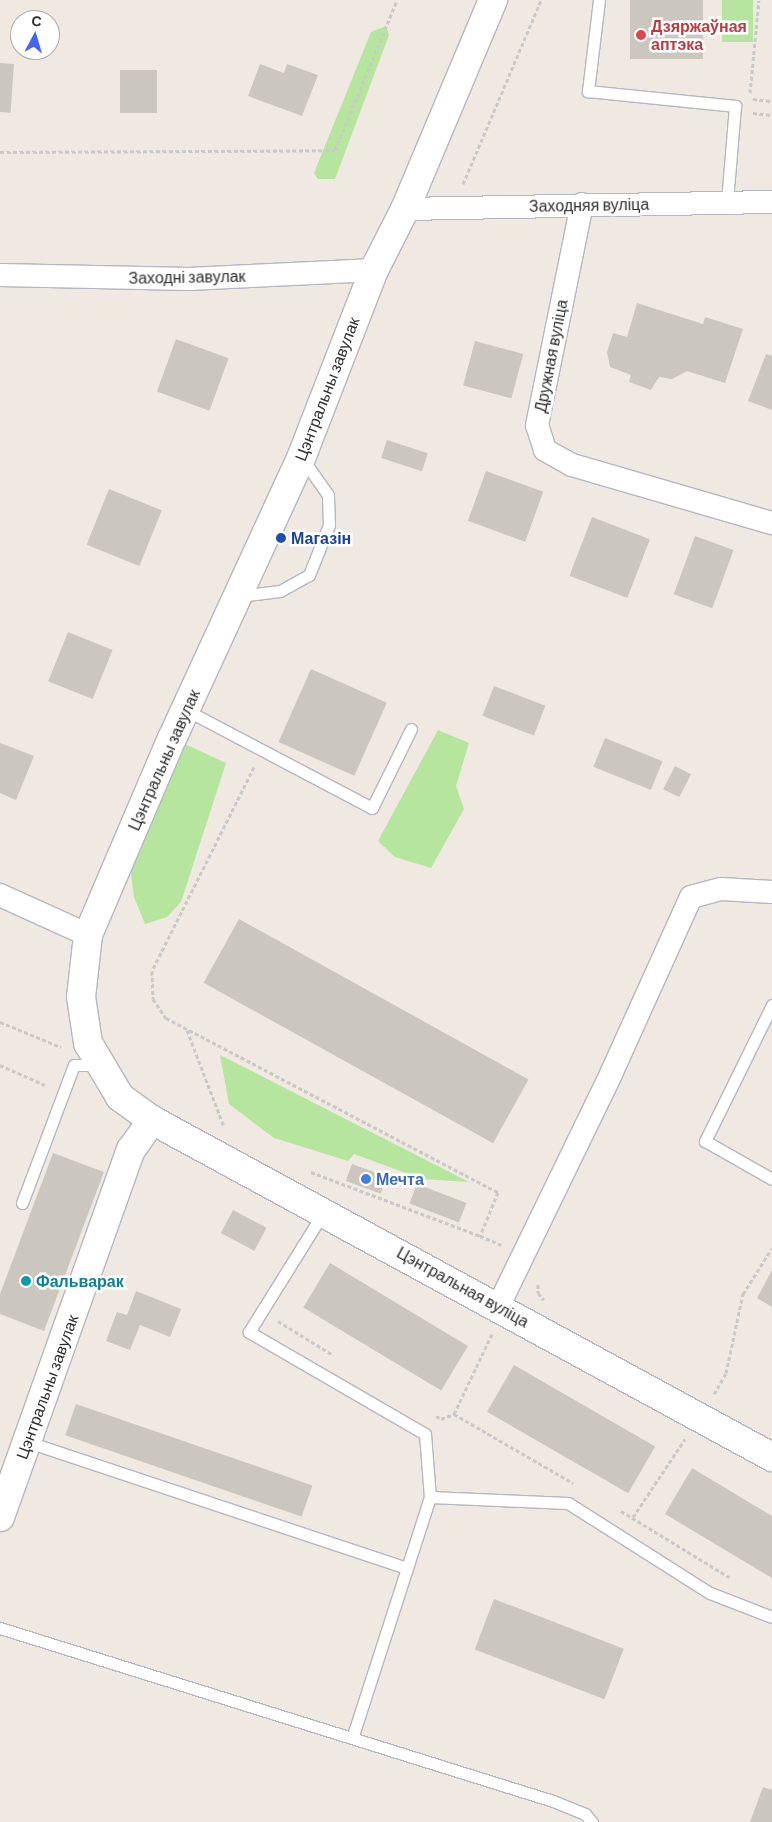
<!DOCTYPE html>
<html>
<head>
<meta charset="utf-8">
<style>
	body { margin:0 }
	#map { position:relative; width:772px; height:1822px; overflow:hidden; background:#efe9e1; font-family:Barlow,sans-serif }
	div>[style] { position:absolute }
	.green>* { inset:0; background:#b6e59e; transform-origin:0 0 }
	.building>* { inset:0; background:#cbc7bf; transform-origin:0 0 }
	.path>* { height:3px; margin-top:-1.5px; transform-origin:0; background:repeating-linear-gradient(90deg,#c9c9c9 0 4px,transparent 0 6.5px) }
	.roads { filter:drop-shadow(1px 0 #b4b7c1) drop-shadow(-1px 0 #b4b7c1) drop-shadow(0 1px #b4b7c1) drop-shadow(0 -1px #b4b7c1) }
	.lane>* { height:11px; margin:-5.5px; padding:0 5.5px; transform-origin:5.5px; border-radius:5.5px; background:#fff }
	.street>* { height:22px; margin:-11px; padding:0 11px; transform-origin:11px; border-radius:11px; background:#fff }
	.secondary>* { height:28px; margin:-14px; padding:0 14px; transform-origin:14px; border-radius:14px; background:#fff }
	.dots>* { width:14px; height:14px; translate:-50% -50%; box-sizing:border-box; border:2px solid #fff; border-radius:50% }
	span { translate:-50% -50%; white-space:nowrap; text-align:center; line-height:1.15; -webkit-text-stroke:5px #fff; paint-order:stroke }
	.health-label { font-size:16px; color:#be3a42; font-weight:700 }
	.left { translate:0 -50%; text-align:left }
	.street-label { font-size:16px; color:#2e2e2e }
	.transit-label { font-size:16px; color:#164399; font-weight:700 }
	.shop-label { font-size:16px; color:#366cbe; font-weight:700 }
	.culture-label { font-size:16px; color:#0d838f; font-weight:700 }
	.north { position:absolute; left:10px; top:10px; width:50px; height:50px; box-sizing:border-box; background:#fff; border:1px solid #ababab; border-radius:50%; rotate:6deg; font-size:14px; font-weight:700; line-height:20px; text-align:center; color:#2e2e2e }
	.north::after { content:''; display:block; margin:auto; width:18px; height:22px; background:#4264fb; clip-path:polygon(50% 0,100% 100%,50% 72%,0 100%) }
</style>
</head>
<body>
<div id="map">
	<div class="green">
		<div style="left:722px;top:0;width:31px;height:42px"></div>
		<div style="clip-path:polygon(386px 26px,389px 35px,335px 179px,318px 179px,314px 173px,371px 32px)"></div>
		<div style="clip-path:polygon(438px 730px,469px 743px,456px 786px,464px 809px,431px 868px,395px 857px,378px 841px)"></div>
		<div style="clip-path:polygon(172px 738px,226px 763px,181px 902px,167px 917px,145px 924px,134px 897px,127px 843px)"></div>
		<div style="clip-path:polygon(220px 1055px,469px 1182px,422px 1179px,354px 1154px,348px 1161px,274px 1138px,229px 1104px)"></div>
	</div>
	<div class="building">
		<div style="left:630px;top:0;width:73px;height:59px"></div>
		<div style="left:0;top:63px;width:14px;height:49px;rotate:4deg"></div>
		<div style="clip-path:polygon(260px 64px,284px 73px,287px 64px,318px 75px,302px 116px,248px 96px)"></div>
		<div style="left:120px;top:70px;width:37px;height:43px"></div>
		<div style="clip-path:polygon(637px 303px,703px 324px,705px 317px,743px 329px,725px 383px,687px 371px,672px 379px,659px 377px,651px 390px,629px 382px,631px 375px,610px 367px,607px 352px,613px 333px,627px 337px)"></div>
		<div style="left:176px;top:339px;width:56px;height:56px;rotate:20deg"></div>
		<div style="left:475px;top:341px;width:50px;height:46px;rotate:15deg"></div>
		<div style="clip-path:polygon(766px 354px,772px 356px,772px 410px,748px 401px)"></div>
		<div style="left:387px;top:440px;width:43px;height:19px;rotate:18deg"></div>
		<div style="left:486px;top:471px;width:61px;height:53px;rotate:20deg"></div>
		<div style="left:109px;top:489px;width:57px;height:60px;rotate:22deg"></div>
		<div style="left:592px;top:517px;width:62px;height:63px;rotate:21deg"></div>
		<div style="left:695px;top:536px;width:41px;height:62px;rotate:20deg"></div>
		<div style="left:68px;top:632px;width:48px;height:53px;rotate:22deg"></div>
		<div style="left:311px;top:669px;width:83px;height:80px;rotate:24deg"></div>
		<div style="left:494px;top:686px;width:55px;height:32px;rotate:21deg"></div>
		<div style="left:605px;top:738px;width:62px;height:31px;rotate:22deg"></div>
		<div style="clip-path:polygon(0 743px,34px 756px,16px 800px,0 793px)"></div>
		<div style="left:675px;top:766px;width:18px;height:26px;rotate:27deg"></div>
		<div style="left:239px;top:919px;width:331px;height:73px;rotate:29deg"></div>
		<div style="clip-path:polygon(53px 1153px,104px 1172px,44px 1331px,0 1314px,0 1294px)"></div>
		<div style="left:352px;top:1164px;width:37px;height:18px;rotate:20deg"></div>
		<div style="left:417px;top:1184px;width:53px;height:21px;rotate:21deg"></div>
		<div style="left:233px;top:1210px;width:38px;height:26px;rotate:28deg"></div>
		<div style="left:330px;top:1263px;width:161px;height:52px;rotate:31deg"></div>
		<div style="clip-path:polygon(772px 1270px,772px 1307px,757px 1298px)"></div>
		<div style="clip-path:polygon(136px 1291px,181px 1309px,170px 1337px,140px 1325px,130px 1350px,106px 1341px,117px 1312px,127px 1315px)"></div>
		<div style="left:514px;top:1365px;width:163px;height:54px;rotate:30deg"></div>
		<div style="left:76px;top:1404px;width:250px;height:33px;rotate:19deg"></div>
		<div style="clip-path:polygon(692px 1468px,772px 1516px,772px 1578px,665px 1514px)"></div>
		<div style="left:494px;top:1599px;width:139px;height:54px;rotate:21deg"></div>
		<div style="clip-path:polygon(763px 1787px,772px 1790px,772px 1822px,750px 1822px)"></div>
	</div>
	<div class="path">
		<div style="left:750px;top:93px;width:93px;rotate:-84.5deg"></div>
		<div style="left:753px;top:99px;width:19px;rotate:6deg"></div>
		<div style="left:753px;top:113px;width:19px;rotate:6deg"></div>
		<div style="left:0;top:152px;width:335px;rotate:-0.3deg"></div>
		<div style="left:335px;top:150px;width:162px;rotate:-67.5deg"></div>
		<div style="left:463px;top:184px;width:200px;rotate:-67deg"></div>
		<div style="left:254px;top:767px;width:228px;rotate:116.6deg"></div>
		<div style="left:152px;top:971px;width:28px;rotate:88deg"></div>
		<div style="left:153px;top:999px;width:23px;rotate:56deg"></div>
		<div style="left:166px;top:1018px;width:375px;rotate:27.7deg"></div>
		<div style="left:498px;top:1192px;width:48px;rotate:112.2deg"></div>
		<div style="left:480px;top:1236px;width:23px;rotate:23deg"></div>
		<div style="left:0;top:1022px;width:66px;rotate:22.3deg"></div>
		<div style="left:187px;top:1030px;width:104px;rotate:69.1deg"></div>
		<div style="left:0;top:1065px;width:49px;rotate:24deg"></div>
		<div style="left:311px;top:1172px;width:181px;rotate:20.7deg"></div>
		<div style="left:538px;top:1284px;width:9px;rotate:90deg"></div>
		<div style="left:538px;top:1293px;width:9px;rotate:49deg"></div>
		<div style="left:278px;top:1321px;width:65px;rotate:31.7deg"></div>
		<div style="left:492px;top:1334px;width:89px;rotate:115.4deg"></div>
		<div style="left:454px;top:1414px;width:138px;rotate:30.1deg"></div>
		<div style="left:714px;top:1394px;width:24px;rotate:-60deg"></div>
		<div style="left:726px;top:1373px;width:81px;rotate:-77.9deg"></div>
		<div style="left:743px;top:1294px;width:54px;rotate:-57.8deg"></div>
		<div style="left:436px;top:1416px;width:6px;rotate:31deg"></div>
		<div style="left:441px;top:1419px;width:14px;rotate:-21deg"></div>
		<div style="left:621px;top:1511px;width:127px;rotate:31.4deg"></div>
		<div style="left:633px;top:1517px;width:94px;rotate:-56.3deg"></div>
	</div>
	<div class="roads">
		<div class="lane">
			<div style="left:599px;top:0;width:92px;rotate:96.9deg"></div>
			<div style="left:588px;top:91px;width:148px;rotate:5.8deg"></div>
			<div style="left:735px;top:106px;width:96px;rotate:94.8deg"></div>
			<div style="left:239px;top:596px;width:41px;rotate:-7deg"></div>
			<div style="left:280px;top:591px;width:33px;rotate:-29deg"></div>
			<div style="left:309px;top:575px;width:54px;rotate:-68.2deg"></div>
			<div style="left:329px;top:525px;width:30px;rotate:-92deg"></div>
			<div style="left:328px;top:495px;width:45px;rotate:-125.1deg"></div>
			<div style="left:186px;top:710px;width:210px;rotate:27.8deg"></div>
			<div style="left:372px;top:808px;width:88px;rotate:-63.7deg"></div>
			<div style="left:772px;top:1005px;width:152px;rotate:116.2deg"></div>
			<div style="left:705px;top:1141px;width:77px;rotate:29.6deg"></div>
			<div style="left:22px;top:1203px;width:147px;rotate:-69.4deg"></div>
			<div style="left:74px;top:1065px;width:25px"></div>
			<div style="left:323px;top:1213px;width:140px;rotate:121.9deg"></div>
			<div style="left:249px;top:1332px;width:203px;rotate:30.1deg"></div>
			<div style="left:425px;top:1434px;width:63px;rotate:85.5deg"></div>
			<div style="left:430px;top:1497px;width:251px;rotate:107.9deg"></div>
			<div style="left:28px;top:1442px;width:399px;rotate:18.4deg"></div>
			<div style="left:430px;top:1497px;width:138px;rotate:2.5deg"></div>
			<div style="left:568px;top:1503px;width:168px;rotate:32.4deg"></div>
			<div style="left:710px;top:1593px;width:66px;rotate:21.2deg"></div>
			<div style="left:0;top:1628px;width:579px;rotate:17.37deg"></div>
			<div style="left:553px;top:1801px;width:35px;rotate:22deg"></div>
			<div style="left:585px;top:1814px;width:11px;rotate:49deg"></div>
		</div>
		<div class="street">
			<div style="left:582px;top:204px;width:226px;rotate:101.5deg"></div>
			<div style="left:537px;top:425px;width:26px;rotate:72deg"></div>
			<div style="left:545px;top:450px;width:31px;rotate:29deg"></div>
			<div style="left:572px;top:465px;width:208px;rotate:16.2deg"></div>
			<div style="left:405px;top:209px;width:367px;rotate:-1.1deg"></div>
			<div style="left:0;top:275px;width:189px;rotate:1.2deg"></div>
			<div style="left:189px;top:279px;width:185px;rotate:-2.8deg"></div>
			<div style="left:0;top:895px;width:97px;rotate:24.4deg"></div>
			<div style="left:498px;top:1307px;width:259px;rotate:-64.1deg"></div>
			<div style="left:611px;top:1074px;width:194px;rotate:-65.7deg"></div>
			<div style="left:691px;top:897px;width:31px;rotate:-15deg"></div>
			<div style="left:721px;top:889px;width:51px;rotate:3.4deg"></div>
		</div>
		<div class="secondary">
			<div style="left:493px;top:0;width:227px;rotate:112.8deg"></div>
			<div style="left:405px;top:209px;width:68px;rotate:116.9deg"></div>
			<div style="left:374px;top:270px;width:202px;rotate:111.2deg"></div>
			<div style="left:301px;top:458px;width:308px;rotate:114.7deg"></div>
			<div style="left:172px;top:738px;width:214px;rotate:113.1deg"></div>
			<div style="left:88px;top:935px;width:62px;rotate:96.4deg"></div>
			<div style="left:81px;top:997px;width:47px;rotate:81.3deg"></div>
			<div style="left:88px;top:1043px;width:63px;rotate:59.3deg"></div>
			<div style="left:120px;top:1097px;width:39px;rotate:36deg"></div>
			<div style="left:152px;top:1120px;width:706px;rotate:28.53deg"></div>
			<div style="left:0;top:1517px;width:390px;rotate:-70.4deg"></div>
			<div style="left:131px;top:1150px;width:37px;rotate:-55deg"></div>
		</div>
	</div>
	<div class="dots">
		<div style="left:641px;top:35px;background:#e0444e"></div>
		<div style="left:281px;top:538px;background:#1a4fb4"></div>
		<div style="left:366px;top:1179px;background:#3f7fe0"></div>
		<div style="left:26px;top:1281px;background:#0f9aa8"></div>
	</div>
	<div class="health-label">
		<span class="left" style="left:651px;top:35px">Дзяржаўная<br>аптэка</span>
	</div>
	<div class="street-label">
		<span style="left:589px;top:205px;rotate:-1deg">Заходняя вуліца</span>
		<span style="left:187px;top:277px;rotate:-1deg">Заходні завулак</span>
		<span style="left:551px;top:356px;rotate:-79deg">Дружная вуліца</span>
		<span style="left:327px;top:389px;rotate:-69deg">Цэнтральны завулак</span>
		<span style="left:164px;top:760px;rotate:-66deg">Цэнтральны завулак</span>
		<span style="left:463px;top:1287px;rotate:29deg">Цэнтральная вуліца</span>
		<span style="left:47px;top:1387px;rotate:-70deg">Цэнтральны завулак</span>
	</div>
	<div class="transit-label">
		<span class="left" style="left:291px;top:538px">Магазін</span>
	</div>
	<div class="shop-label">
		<span class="left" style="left:376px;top:1179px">Мечта</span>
	</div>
	<div class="culture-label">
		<span class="left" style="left:36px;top:1281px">Фальварак</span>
	</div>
	<div class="north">С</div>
</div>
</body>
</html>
